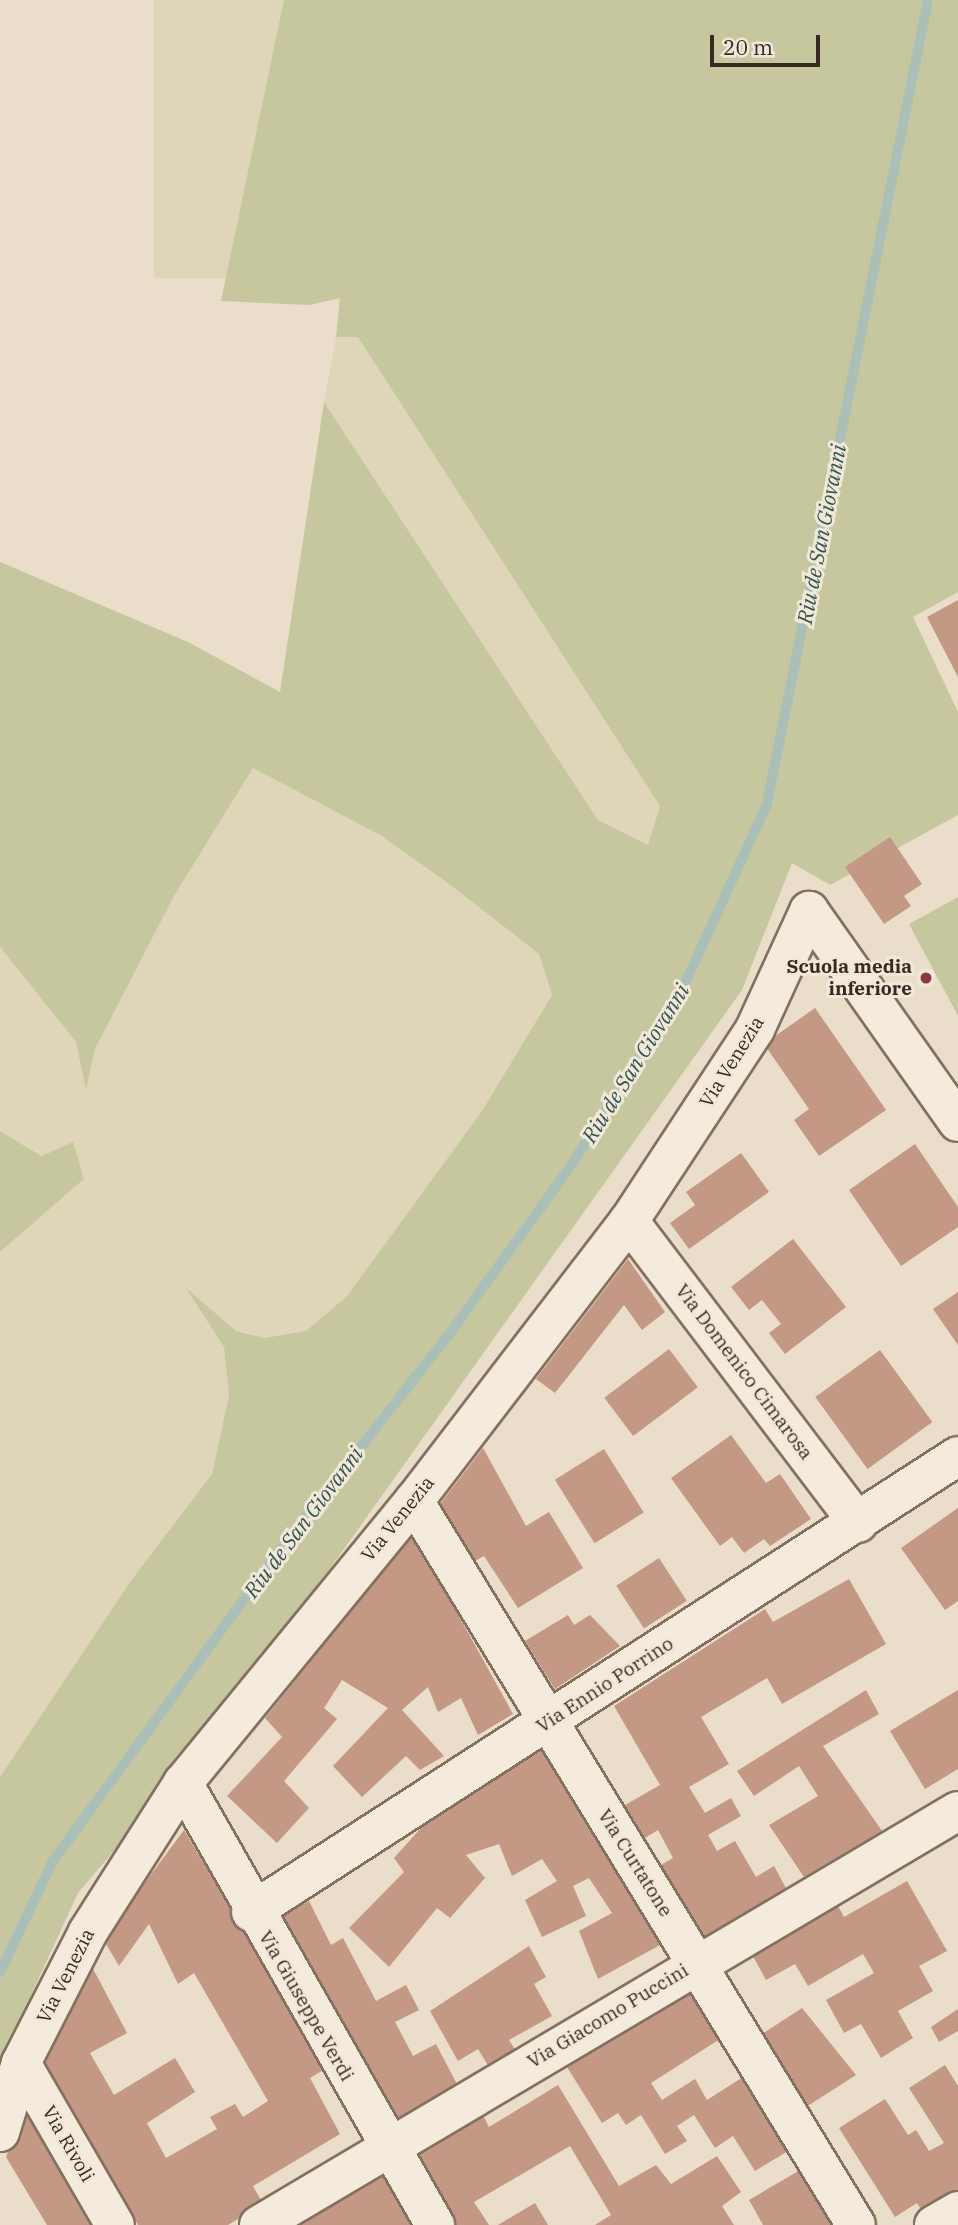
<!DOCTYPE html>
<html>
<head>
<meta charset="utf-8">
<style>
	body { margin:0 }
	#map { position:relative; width:958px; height:2225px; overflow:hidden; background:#eaddca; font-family:"IBM Plex Serif",serif }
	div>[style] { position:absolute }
	.farmland>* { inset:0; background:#dfd5b8; transform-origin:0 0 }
	.green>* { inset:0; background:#c6c79f }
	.stream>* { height:10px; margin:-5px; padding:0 5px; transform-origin:5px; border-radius:5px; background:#aabfb7 }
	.building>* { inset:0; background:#c39884; transform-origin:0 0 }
	.roads { filter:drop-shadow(2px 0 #847060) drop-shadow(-2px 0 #847060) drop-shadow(0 2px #847060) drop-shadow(0 -2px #847060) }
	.minor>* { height:38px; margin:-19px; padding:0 19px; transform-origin:19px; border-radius:19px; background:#f5ebdc }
	.dots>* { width:19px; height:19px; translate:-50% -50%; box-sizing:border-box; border:4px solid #f2e8d9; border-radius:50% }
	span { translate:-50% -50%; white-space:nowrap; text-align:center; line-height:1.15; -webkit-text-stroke:6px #f2e8d9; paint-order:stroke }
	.poi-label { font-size:19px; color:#372a22; font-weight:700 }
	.right { translate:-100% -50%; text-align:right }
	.street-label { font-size:19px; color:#372a22 }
	.water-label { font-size:21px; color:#33554f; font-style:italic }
	.scale { position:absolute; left:710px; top:35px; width:110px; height:32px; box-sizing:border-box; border:4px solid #372a22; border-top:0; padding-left:9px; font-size:21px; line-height:24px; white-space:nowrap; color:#372a22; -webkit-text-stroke:5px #f2e8d9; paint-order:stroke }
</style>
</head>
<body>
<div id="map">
	<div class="farmland">
		<div style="left:154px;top:0;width:130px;height:278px"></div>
		<div style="clip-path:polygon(336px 337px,358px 337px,660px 806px,648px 845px,598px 820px,324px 402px)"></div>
		<div style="clip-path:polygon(253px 768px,380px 835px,448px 883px,539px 954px,552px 995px,482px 1111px,347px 1296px,306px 1331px,264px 1338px,236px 1331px,188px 1291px,224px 1347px,229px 1395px,212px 1474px,130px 1582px,0 1777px,0 1252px,84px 1179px,0 1131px,0 947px,76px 1042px,86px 1088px,95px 1049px,174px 896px)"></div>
	</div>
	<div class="green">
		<div style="clip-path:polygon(284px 0,958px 0,958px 592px,913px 617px,958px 712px,958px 815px,830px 885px,792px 863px,742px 990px,208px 1740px,78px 1893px,27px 2004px,0 2100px,0 1777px,130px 1582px,212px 1474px,229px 1395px,224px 1347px,186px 1288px,236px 1331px,264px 1338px,306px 1331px,347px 1296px,482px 1111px,552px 995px,539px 954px,448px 883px,380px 835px,253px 768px,174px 896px,95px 1049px,86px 1090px,76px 1042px,0 947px,0 562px,188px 642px,280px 692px,324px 402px,598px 820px,648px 845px,660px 806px,358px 337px,336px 337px,340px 298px,309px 305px,221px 301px)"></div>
		<div style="clip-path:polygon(958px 897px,958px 1016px,909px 924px)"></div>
		<div style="clip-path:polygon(0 1131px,42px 1156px,73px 1142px,84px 1179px,0 1252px)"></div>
	</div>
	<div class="stream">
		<div style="left:0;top:1972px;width:123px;rotate:-64.5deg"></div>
		<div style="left:53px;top:1861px;width:385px;rotate:-53.9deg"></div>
		<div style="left:280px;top:1550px;width:272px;rotate:-51.9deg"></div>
		<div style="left:448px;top:1336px;width:216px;rotate:-54.2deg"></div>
		<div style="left:574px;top:1161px;width:200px;rotate:-57.7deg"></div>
		<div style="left:681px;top:992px;width:207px;rotate:-65.4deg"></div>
		<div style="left:767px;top:804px;width:820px;rotate:-78.68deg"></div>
	</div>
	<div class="building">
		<div style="clip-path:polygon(958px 600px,958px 677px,927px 617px)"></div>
		<div style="clip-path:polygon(890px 837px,922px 884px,904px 896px,911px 906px,884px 924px,845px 867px)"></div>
		<div style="clip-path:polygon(815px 1008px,886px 1110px,819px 1156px,794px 1120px,809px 1109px,764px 1044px)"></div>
		<div style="clip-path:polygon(915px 1144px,958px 1207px,958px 1227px,901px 1266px,849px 1190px)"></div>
		<div style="clip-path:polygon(741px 1153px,769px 1192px,689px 1249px,670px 1223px,695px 1205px,686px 1192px)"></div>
		<div style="clip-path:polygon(793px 1239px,846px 1307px,785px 1354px,769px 1333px,781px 1324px,762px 1300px,749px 1310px,731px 1287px)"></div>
		<div style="clip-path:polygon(628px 1259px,665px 1312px,642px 1330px,624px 1305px,555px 1393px,536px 1379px)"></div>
		<div style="clip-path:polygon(958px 1292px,958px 1345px,933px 1309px)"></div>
		<div style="left:669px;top:1349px;width:48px;height:81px;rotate:53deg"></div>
		<div style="left:880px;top:1350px;width:89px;height:80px;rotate:54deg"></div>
		<div style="clip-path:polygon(731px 1435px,766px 1483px,780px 1474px,811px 1519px,770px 1546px,764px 1539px,744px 1553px,732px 1537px,720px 1546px,671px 1478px)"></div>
		<div style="clip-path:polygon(483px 1448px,526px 1526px,549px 1512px,583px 1568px,518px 1608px,484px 1556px,475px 1561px,440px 1504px)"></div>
		<div style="left:604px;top:1449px;width:75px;height:58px;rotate:58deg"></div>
		<div style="clip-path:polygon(958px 1508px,958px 1601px,945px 1610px,901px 1548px)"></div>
		<div style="clip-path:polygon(413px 1533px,513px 1714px,478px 1735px,461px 1698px,438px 1712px,428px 1687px,402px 1710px,444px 1756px,420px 1770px,406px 1756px,362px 1797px,333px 1766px,388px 1708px,342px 1680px,324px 1708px,337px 1719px,284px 1781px,309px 1808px,277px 1843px,227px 1796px,282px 1737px,265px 1718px)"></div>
		<div style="left:659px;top:1558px;width:51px;height:51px;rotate:57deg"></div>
		<div style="clip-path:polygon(849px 1579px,886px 1644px,782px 1704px,767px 1678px,701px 1717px,729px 1764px,689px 1787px,705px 1813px,731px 1798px,741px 1816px,708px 1835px,717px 1851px,735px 1841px,756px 1877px,774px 1866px,786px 1888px,704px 1937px,661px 1865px,673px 1858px,658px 1830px,645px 1838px,625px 1805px,660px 1785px,614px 1706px,765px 1609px,773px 1622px)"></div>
		<div style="clip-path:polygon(568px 1615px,574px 1625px,590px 1615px,620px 1646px,555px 1689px,525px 1641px)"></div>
		<div style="clip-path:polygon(866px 1690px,879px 1714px,823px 1746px,882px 1831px,804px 1877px,769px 1825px,818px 1796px,799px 1766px,754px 1796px,737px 1771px)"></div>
		<div style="clip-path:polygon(958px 1690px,958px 1769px,925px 1789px,890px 1731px)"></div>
		<div style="clip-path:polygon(543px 1748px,662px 1944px,598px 1979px,579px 1931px,612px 1913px,589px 1878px,573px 1886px,586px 1916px,542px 1937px,525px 1900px,557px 1881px,542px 1859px,512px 1876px,499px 1844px,466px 1855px,485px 1878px,450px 1918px,437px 1908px,389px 1967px,349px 1928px,404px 1872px,394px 1858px,438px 1809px)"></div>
		<div style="clip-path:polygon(184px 1830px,325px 2069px,310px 2078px,340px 2134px,253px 2186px,263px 2204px,228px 2225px,138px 2225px,43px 2065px,90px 1963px,127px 2033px,90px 2053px,114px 2095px,175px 2058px,195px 2092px,147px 2123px,166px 2158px,217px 2129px,210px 2117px,235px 2104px,243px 2117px,268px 2101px,194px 1973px,178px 1984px,149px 1924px,119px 1966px,103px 1939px)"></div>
		<div style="clip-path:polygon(907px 1881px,947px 1951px,919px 1966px,933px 1991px,898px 2011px,913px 2038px,881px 2058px,861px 2024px,844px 2033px,826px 2000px,874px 1973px,863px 1954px,808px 1986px,795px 1964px,766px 1980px,749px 1949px,835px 1900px,844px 1917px)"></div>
		<div style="clip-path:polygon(309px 1901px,331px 1945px,343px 1938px,376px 2001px,406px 1985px,419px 2010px,395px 2022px,413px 2056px,436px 2044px,458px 2086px,393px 2126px,273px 1921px)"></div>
		<div style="clip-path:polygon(529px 1946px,546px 1977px,534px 1984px,552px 2016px,509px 2040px,516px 2051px,489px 2067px,478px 2049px,458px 2061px,430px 2011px)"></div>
		<div style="clip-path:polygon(687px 1984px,720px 2039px,651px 2083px,662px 2100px,695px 2079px,707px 2100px,743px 2077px,788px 2151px,755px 2171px,733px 2136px,715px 2148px,694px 2115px,677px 2126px,687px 2141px,665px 2154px,641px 2115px,626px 2125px,618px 2113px,602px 2123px,562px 2059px)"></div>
		<div style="clip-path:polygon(802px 2008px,856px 2075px,806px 2107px,762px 2034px)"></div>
		<div style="clip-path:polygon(958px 2009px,958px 2031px,939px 2042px,931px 2027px)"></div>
		<div style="clip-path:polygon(945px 2065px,958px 2086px,958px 2197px,925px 2216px,917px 2203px,895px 2217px,839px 2128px,885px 2099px,908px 2135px,916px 2130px,929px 2151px,944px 2143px,909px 2088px)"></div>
		<div style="clip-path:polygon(558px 2085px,619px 2186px,656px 2165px,671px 2184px,717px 2156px,741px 2192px,722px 2206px,734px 2225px,595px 2225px,611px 2215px,570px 2146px,474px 2202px,489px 2225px,452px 2225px,408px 2152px,480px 2109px,489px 2127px)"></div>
		<div style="clip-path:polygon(28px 2103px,97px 2225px,47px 2225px,6px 2157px)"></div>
		<div style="clip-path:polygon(383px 2167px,418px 2225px,286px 2225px)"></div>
		<div style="clip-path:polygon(800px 2170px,833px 2225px,763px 2225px,749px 2200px)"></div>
		<div style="clip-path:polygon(535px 2203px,548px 2225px,498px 2225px)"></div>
	</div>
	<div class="roads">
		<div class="minor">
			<div style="left:629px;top:1221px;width:379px;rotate:52.8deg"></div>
			<div style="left:414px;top:1501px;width:848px;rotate:58.6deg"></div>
			<div style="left:183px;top:1783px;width:509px;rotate:60.31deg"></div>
			<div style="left:251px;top:1912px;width:841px;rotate:-32.82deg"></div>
			<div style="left:21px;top:2063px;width:187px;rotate:59.9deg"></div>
			<div style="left:0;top:2132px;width:72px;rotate:-73.1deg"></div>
			<div style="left:21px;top:2063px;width:147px;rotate:-62.9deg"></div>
			<div style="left:88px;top:1932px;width:177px;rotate:-57.5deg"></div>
			<div style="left:183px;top:1783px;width:365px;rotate:-50.7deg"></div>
			<div style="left:414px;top:1501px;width:353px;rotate:-52.5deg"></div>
			<div style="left:629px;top:1221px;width:230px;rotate:-56.7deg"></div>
			<div style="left:755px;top:1029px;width:130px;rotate:-65.4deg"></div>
			<div style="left:809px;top:911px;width:258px;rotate:54.8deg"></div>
			<div style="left:259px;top:2225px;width:812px;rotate:-30.64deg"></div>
			<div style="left:934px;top:2225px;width:28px;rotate:-30deg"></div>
		</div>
	</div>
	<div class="dots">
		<div style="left:926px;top:978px;background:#8d3740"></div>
	</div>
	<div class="poi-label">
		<span class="right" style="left:912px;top:978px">Scuola media<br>inferiore</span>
	</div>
	<div class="street-label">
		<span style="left:732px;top:1062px;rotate:-58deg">Via Venezia</span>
		<span style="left:744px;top:1372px;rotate:53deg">Via Domenico Cimarosa</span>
		<span style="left:398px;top:1519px;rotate:-51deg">Via Venezia</span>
		<span style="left:605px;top:1685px;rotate:-33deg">Via Ennio Porrino</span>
		<span style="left:635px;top:1863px;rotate:58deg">Via Curtatone</span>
		<span style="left:66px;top:1976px;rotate:-63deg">Via Venezia</span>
		<span style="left:306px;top:2006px;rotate:60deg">Via Giuseppe Verdi</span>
		<span style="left:608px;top:2016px;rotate:-31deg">Via Giacomo Puccini</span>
		<span style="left:68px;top:2144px;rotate:60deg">Via Rivoli</span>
	</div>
	<div class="water-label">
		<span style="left:821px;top:534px;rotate:-79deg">Riu de San Giovanni</span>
		<span style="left:635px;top:1063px;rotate:-58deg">Riu de San Giovanni</span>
		<span style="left:303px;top:1522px;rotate:-53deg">Riu de San Giovanni</span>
	</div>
	<div class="scale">20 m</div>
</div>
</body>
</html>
